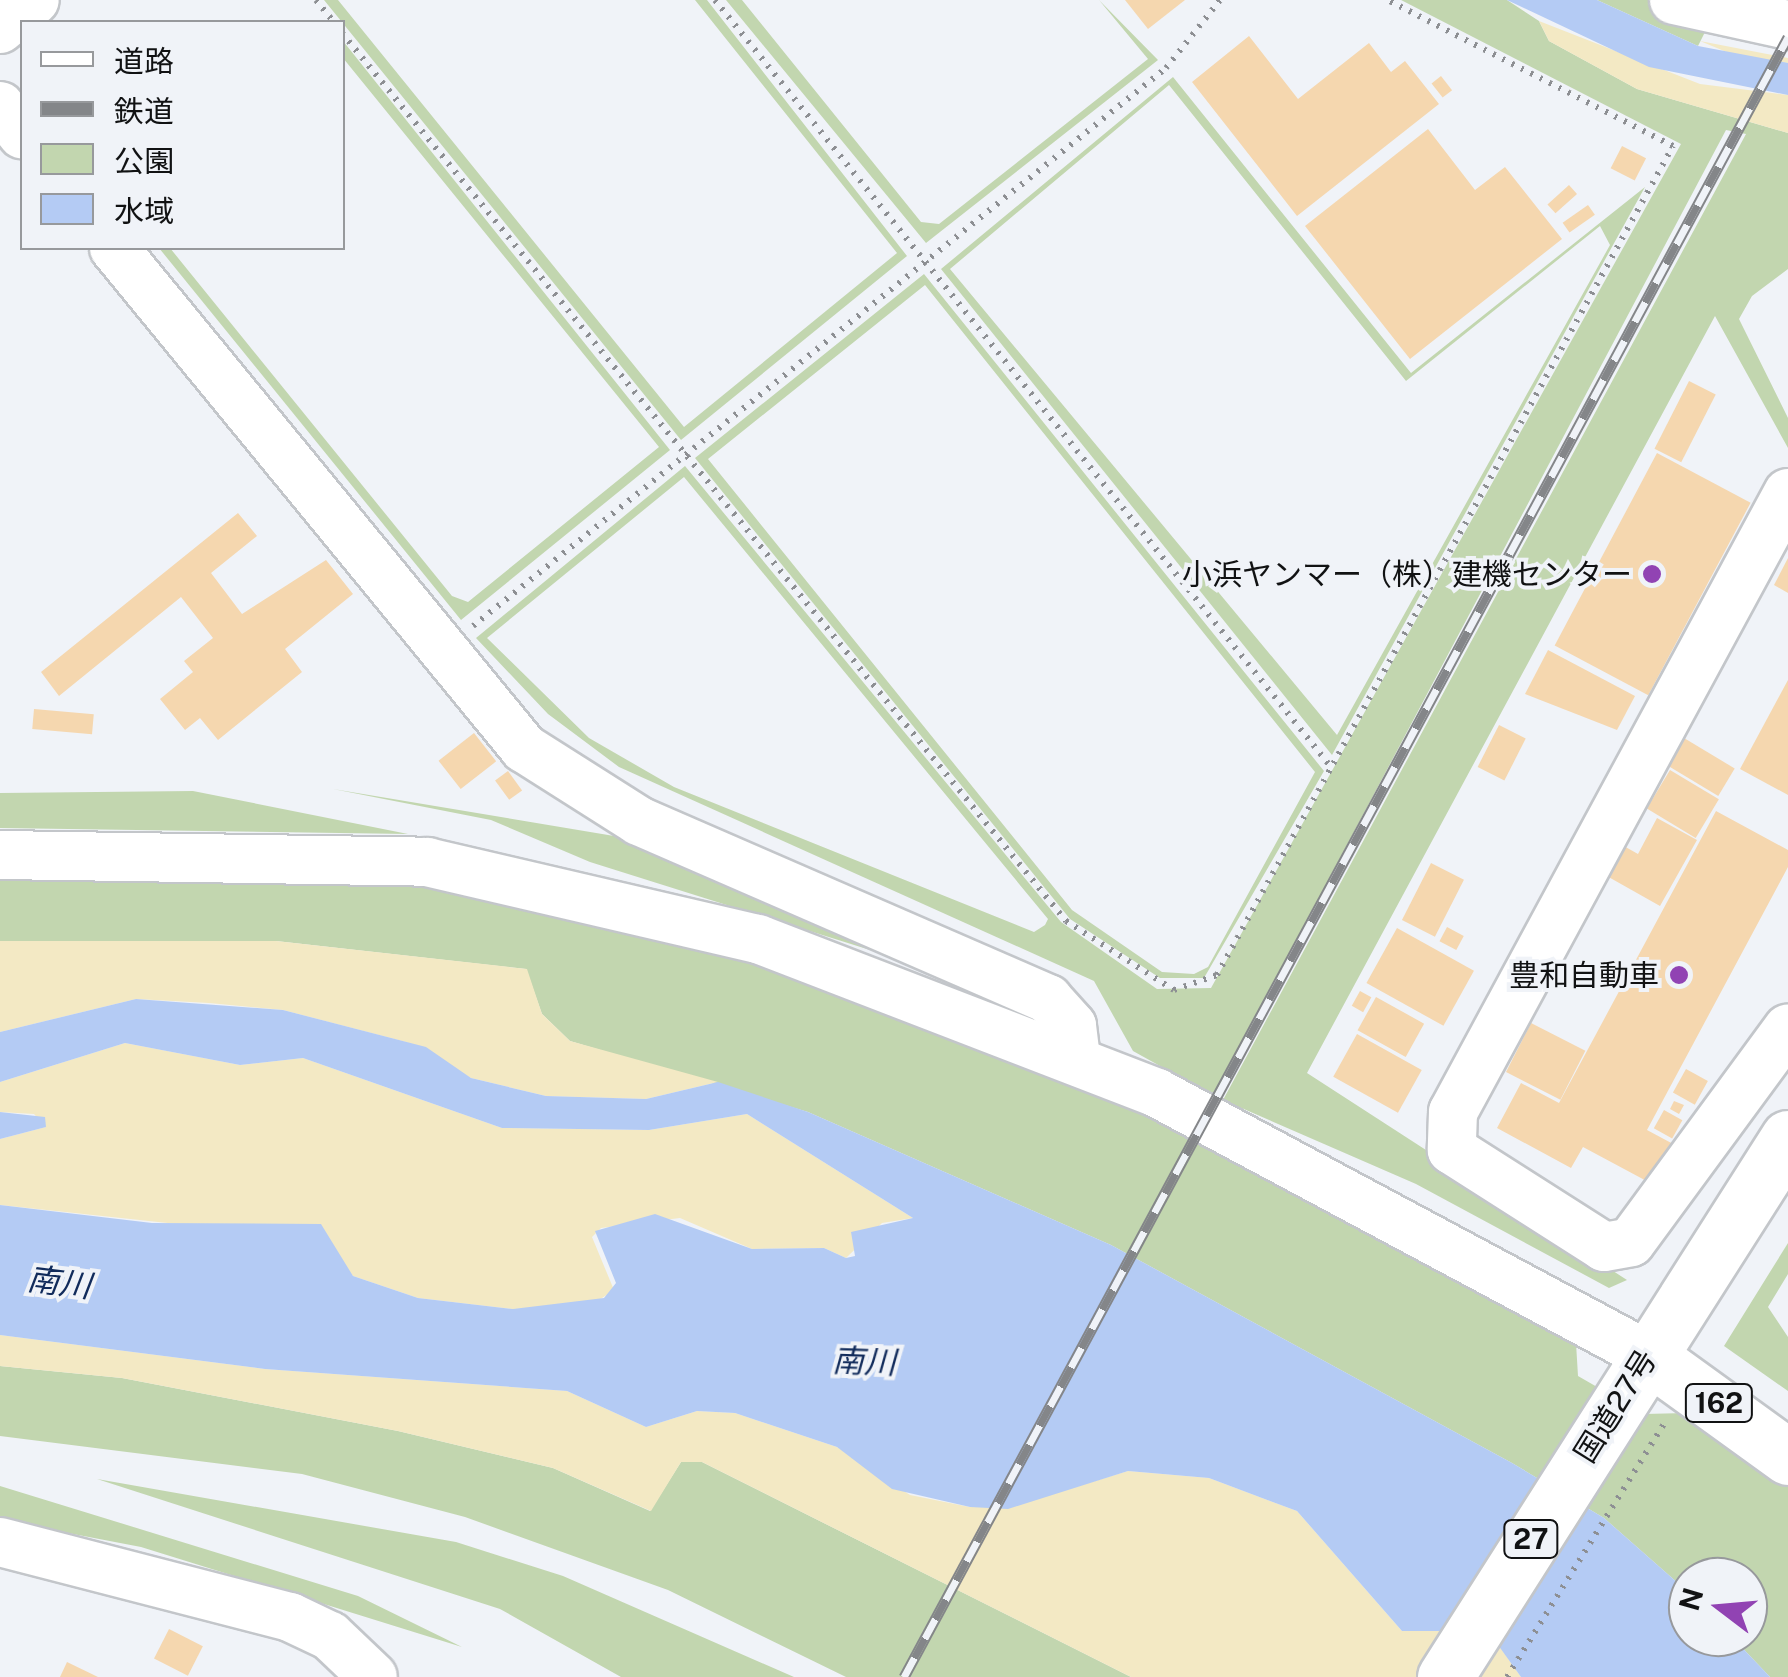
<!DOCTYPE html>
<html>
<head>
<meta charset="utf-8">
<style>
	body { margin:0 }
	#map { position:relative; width:1788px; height:1677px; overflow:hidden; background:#f0f3f8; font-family:"Public Sans","Noto Sans JP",sans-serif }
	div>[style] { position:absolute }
	.green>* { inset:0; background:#c2d6af }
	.sand>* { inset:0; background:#f3e9c4 }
	.water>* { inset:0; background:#b4cbf4 }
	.building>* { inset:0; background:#f5d7af; transform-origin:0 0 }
	.path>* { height:6px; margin-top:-3px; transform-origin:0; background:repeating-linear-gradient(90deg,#8d8f93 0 2.5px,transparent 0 10.5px) }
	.roads { filter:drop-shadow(2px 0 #c3c6ca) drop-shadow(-2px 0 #c3c6ca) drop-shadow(0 2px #c3c6ca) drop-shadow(0 -2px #c3c6ca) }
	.minor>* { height:48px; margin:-24px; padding:0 24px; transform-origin:24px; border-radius:24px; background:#fff }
	.highway>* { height:55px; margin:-27.5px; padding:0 27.5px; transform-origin:27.5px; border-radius:27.5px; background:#fff }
	.rail>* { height:11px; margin-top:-5.5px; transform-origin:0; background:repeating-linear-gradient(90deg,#f0f3f8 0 22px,#848689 0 44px); box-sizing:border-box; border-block:2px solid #848689 }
	.dots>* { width:28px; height:28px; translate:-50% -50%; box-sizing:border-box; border:5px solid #f0f3f8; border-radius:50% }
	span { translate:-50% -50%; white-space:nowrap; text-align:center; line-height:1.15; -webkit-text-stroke:8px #f0f3f8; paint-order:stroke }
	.shield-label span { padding:2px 8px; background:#f0f3f8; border:2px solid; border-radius:8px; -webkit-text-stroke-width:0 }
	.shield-label { font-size:28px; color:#111213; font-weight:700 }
	.poi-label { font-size:30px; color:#111213 }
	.right { translate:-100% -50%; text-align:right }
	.street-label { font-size:30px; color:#111213 }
	.water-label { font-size:32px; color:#112b5b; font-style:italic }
	.legend { position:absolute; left:20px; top:20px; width:325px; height:230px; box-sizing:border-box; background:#f0f3f8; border:2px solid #97999c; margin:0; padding:12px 18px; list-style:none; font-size:30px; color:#111213 }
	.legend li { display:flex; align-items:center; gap:20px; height:50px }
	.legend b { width:50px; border:2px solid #97999c }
	.north { position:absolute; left:1668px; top:1557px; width:100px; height:100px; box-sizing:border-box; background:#f0f3f8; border:2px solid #97999c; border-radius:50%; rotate:286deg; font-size:28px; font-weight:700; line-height:40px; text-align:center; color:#111213 }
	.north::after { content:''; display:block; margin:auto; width:35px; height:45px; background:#9143b3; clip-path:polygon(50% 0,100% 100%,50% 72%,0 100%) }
</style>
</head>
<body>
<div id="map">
	<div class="green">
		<div style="clip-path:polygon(324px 0,338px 0,684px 427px,897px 253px,695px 0,707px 0,907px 256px,681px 440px)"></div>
		<div style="clip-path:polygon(726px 0,742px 0,921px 222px,939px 224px,1148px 59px,1099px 0,1158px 60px,926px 243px)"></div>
		<div style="clip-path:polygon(evenodd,1401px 0,1507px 0,1539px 21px,1549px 41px,1637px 89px,1788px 133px,1788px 269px,1752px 296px,1739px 319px,1788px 418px,1788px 448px,1715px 316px,1307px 1073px,1627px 1280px,1609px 1288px,1416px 1184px,1223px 1100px,1746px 134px,1726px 130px,1214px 1096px,1133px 1051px,1094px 981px,619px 767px,548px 714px,476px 638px,685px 466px,1061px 922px,1157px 989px,1211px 988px,1681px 144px,1401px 0,684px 477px,1048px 919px,1045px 925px,1034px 932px,674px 787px,589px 738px,487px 638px,684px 477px)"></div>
		<div style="clip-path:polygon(1597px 0,1653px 0,1788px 38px,1788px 48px,1706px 30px,1698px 46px)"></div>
		<div style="clip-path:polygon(343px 41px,670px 450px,461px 620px,159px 248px,170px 248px,452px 596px,468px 602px,659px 447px,343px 58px)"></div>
		<div style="clip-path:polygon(evenodd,1173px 77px,1411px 373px,1645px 187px,1332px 755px,941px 269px,1173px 77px,1169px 85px,1406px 381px,1600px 226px,1610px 245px,1337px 735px,950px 269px,1169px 85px)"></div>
		<div style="clip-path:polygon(evenodd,924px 274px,1324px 771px,1204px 978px,1160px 978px,1070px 919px,695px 458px,924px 274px,925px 285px,1315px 772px,1208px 967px,1194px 974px,1162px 972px,1072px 910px,708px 459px,925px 285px)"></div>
		<div style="clip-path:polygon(333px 789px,620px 837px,905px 961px,590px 862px,491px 820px)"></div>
		<div style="clip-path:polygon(193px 791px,408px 834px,0 828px,0 793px)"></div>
		<div style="clip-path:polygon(0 872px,424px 880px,752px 957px,1149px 1109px,1576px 1343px,1578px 1376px,1644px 1414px,1686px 1413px,1788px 1486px,1788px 1677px,1770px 1677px,1732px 1637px,1748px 1637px,1748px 1577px,1688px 1577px,1688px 1592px,1604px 1518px,1512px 1463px,1111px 1245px,808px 1112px,570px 1041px,542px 1014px,526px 969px,276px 941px,0 941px)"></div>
		<div style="clip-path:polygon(1788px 1243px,1788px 1274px,1768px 1307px,1788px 1337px,1788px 1391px,1724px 1346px)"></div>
		<div style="clip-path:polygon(0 1366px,122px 1378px,398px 1431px,553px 1468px,650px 1511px,681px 1462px,702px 1462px,1131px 1677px,846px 1677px,668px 1590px,465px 1517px,302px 1474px,0 1436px)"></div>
		<div style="clip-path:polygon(97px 1479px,456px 1542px,563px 1576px,794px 1677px,621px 1677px,500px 1609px)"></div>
		<div style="clip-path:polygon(0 1486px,358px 1596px,462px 1647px,141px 1547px,0 1520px)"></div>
	</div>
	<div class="sand">
		<div style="clip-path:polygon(1539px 21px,1700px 84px,1788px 95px,1788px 133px,1637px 89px,1549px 41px)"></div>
		<div style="clip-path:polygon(1700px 41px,1788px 58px,1788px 63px,1741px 58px)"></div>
		<div style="clip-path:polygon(0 941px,276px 941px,527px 969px,542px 1014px,570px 1041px,718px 1082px,646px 1099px,546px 1096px,471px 1078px,406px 1042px,283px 1010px,209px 1003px,136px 999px,0 1032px)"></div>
		<div style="clip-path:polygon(125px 1043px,240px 1065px,303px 1058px,502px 1128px,649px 1130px,747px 1114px,913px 1218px,882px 1223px,846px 1258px,824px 1248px,752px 1249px,680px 1218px,601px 1228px,592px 1237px,614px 1290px,590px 1306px,513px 1309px,418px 1298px,353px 1276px,325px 1240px,0 1205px,0 1139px,46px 1127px,34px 1114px,0 1112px,0 1082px)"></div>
		<div style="clip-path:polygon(0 1335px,265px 1369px,567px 1391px,646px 1427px,697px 1411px,735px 1413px,837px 1447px,910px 1495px,970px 1507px,1026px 1502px,1128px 1471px,1209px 1478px,1297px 1511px,1402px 1631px,1488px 1630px,1521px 1677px,1131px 1677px,702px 1462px,681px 1462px,651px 1511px,553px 1468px,398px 1431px,122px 1378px,0 1366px)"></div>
	</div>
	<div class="water">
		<div style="clip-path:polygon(1507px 0,1597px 0,1698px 46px,1788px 63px,1788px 95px,1649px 67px)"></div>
		<div style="clip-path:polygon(136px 999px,283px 1010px,426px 1047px,471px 1078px,546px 1096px,646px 1099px,718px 1082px,808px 1112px,1111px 1245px,1512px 1463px,1604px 1518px,1688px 1592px,1688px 1637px,1732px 1637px,1770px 1677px,1521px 1677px,1488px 1631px,1402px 1631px,1297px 1511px,1209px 1478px,1128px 1471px,1008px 1509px,970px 1507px,892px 1489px,837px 1447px,735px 1413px,697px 1411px,646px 1427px,567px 1391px,265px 1369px,0 1335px,0 1205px,152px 1223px,321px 1224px,353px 1276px,418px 1298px,513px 1309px,604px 1298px,616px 1283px,595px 1231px,655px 1214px,752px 1249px,824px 1248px,846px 1258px,855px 1256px,851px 1232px,913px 1218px,747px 1114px,649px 1130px,502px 1128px,303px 1058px,240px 1065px,125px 1043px,0 1082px,0 1032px)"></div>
		<div style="clip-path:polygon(0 1112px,45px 1117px,46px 1127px,0 1139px)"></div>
	</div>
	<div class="building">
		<div style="clip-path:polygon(1125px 0,1185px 0,1148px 29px)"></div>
		<div style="clip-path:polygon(1249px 36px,1298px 99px,1369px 43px,1391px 72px,1405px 61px,1439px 104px,1297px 216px,1192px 82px)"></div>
		<div style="left:1441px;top:76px;width:18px;height:12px;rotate:52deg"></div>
		<div style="clip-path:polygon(1428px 129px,1475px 190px,1505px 167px,1562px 239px,1410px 359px,1305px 226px)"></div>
		<div style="left:1622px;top:146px;width:27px;height:25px;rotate:27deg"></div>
		<div style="left:1569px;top:185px;width:12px;height:29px;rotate:48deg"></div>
		<div style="left:1588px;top:205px;width:12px;height:31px;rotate:55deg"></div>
		<div style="left:1689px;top:381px;width:30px;height:76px;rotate:27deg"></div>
		<div style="left:1657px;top:453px;width:106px;height:218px;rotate:28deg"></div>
		<div style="clip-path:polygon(238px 513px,257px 536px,211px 573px,242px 614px,326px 560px,353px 594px,285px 649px,302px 672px,218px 740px,200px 718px,185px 730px,160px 699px,193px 672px,184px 661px,213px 638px,181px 597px,59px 696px,41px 672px)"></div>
		<div style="clip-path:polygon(1788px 558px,1788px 593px,1774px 585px)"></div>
		<div style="clip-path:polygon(1548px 650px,1635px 696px,1617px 730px,1525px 694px)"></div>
		<div style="clip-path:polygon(1788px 680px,1788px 795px,1740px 769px)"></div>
		<div style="left:34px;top:709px;width:60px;height:20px;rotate:5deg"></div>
		<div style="left:1499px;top:725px;width:30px;height:47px;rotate:27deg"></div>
		<div style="left:474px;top:733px;width:36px;height:45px;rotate:52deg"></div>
		<div style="left:1679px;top:735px;width:65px;height:32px;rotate:31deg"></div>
		<div style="left:1670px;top:770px;width:57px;height:45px;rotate:31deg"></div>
		<div style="left:508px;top:771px;width:24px;height:16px;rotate:54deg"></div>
		<div style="clip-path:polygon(1716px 811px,1788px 850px,1788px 867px,1647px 1130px,1675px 1145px,1654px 1185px,1583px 1147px,1571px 1168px,1497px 1128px,1521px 1083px,1559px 1103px)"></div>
		<div style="clip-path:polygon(1657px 818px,1697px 840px,1660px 906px,1605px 875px,1622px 845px,1638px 854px)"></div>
		<div style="left:1431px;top:863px;width:37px;height:64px;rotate:27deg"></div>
		<div style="left:1447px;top:927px;width:19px;height:16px;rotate:28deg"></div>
		<div style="left:1397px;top:928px;width:88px;height:63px;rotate:29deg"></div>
		<div style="left:1360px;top:991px;width:13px;height:17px;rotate:29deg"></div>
		<div style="left:1376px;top:997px;width:55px;height:38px;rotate:29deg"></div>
		<div style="left:1531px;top:1023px;width:61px;height:55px;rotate:27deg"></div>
		<div style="left:1357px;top:1034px;width:74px;height:49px;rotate:29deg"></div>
		<div style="left:1686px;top:1069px;width:25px;height:27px;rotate:29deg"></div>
		<div style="clip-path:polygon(1674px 1101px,1684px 1105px,1679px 1114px,1670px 1109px)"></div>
		<div style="left:1664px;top:1110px;width:21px;height:21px;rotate:29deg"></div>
		<div style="left:169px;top:1629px;width:38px;height:33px;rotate:27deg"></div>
		<div style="clip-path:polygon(67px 1662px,98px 1677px,60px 1677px)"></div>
	</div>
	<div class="path">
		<div style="left:316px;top:0;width:28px;rotate:51deg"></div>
		<div style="left:715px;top:0;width:984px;rotate:51.23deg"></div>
		<div style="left:342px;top:33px;width:1146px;rotate:50.81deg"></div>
		<div style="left:1066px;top:921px;width:128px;rotate:32.6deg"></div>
		<div style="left:1174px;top:990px;width:46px;rotate:-19.2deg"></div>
		<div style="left:1217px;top:975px;width:946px;rotate:-61.19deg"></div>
		<div style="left:1673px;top:146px;width:320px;rotate:-152.9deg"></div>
		<div style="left:473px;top:626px;width:890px;rotate:-38.84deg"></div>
		<div style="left:1166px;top:68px;width:87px;rotate:-51.5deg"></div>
		<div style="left:1507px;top:1677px;width:304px;rotate:-58.2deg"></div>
	</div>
	<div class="roads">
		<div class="minor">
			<div style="left:1674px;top:0;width:117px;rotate:12.4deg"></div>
			<div style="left:0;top:29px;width:45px;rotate:-39.6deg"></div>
			<div style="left:0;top:106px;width:36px;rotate:52deg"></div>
			<div style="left:114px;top:248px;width:647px;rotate:50.65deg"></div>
			<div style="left:524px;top:748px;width:136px;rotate:32.4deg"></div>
			<div style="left:639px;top:821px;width:446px;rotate:23.5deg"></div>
			<div style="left:1048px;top:999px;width:36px;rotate:48deg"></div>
			<div style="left:1072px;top:1026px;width:34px;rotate:83deg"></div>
			<div style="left:1788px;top:493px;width:704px;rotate:118.42deg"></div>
			<div style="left:1453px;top:1112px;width:38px;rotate:92deg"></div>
			<div style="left:1452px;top:1150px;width:180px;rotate:32.5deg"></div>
			<div style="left:1604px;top:1247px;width:27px;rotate:-10deg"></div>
			<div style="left:1631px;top:1242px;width:265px;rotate:-53.7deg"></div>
			<div style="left:0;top:855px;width:427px;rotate:0.9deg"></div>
			<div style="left:427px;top:862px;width:340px;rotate:13.1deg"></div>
			<div style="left:758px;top:939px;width:428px;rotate:21.1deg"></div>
			<div style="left:1157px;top:1093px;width:556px;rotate:28.13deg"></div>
			<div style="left:0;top:1542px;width:300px;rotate:14.5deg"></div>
			<div style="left:290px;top:1617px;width:44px;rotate:25.4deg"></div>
			<div style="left:330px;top:1636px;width:59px;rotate:43.6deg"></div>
		</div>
		<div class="highway">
			<div style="left:1647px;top:1355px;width:174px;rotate:35.9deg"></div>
			<div style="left:1445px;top:1677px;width:639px;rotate:-57.53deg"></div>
		</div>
	</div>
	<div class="rail">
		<div style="left:904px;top:1677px;width:1863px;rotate:-61.67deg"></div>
	</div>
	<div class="dots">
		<div style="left:1652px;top:574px;background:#9143b3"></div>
		<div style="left:1679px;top:975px;background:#9143b3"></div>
	</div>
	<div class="shield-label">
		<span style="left:1719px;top:1403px">162</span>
		<span style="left:1531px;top:1539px">27</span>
	</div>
	<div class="poi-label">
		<span class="right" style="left:1632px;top:574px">小浜ヤンマー（株）建機センター</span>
		<span class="right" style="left:1659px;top:975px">豊和自動車</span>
	</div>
	<div class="street-label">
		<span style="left:1615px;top:1406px;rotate:-58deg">国道27号</span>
	</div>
	<div class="water-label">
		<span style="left:59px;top:1283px;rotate:7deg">南川</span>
		<span style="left:864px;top:1362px;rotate:2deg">南川</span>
	</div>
	<ul class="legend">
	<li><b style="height:12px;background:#fff"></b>道路</li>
	<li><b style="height:12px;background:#848689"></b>鉄道</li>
	<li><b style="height:28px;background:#c2d6af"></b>公園</li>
	<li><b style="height:28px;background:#b4cbf4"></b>水域</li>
	</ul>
	<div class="north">N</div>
</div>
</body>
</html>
